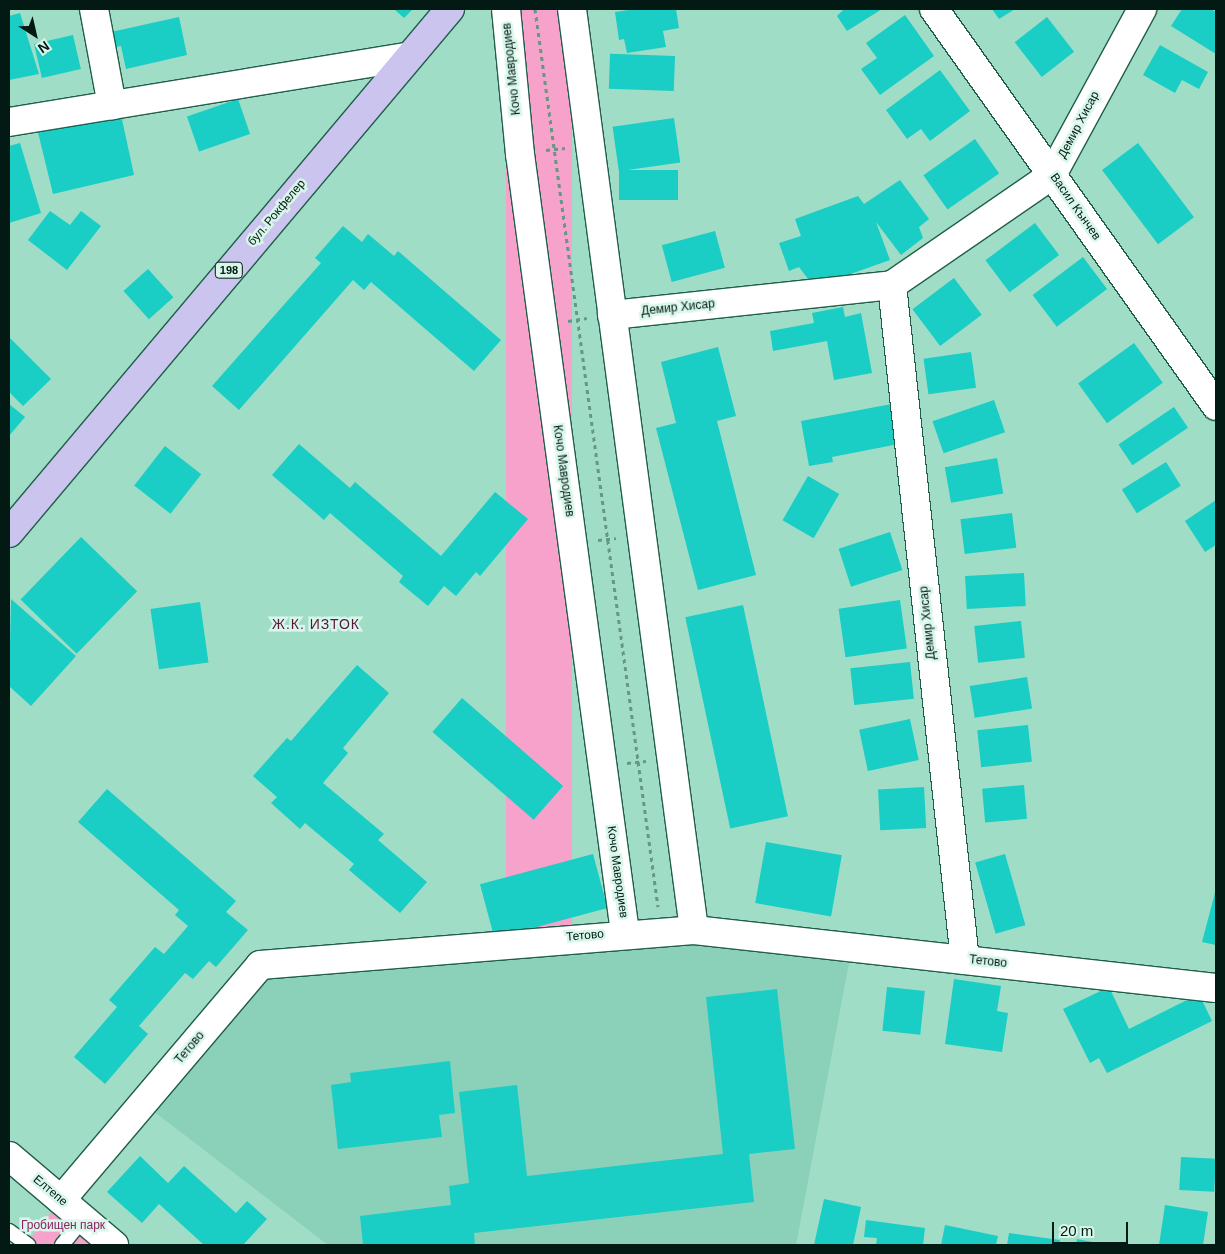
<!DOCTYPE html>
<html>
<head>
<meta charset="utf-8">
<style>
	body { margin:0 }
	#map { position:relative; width:1225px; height:1254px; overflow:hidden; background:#9fddc6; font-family:Helvetica,sans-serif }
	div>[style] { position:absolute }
	.built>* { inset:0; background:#8bd1b9 }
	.green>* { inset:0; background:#f7a2ca; transform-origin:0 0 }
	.building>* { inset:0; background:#1acdc5; transform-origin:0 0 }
	.path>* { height:3px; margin-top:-1.5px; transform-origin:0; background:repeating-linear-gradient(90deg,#669786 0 4px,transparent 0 8px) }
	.roads { filter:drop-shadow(1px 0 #205e4b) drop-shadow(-1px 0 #205e4b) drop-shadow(0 1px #205e4b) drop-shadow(0 -1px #205e4b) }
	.service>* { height:14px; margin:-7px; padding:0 7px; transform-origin:7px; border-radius:7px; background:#fff }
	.minor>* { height:28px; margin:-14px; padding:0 14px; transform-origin:14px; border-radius:14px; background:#fff }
	.secondary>* { height:28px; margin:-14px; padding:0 14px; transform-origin:14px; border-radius:14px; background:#fff }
	.primary>* { height:28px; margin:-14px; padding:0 14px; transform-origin:14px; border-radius:14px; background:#cac4ee }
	span { translate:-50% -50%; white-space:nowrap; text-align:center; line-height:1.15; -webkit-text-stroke:5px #d8f6ea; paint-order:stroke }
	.shield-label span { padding:1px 4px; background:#d8f6ea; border:1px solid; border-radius:4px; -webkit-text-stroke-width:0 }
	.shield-label { font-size:11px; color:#021a13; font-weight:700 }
	.street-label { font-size:12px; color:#021a13 }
	.park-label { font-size:12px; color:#8e2360 }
	.neighbourhood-label { font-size:14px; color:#57183b; letter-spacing:1px }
	.frame { position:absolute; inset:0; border:10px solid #021a13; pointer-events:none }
	.north { position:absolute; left:10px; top:10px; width:50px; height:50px; -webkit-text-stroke:4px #d8f6ea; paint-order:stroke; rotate:145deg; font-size:14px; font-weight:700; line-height:20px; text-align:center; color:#021a13 }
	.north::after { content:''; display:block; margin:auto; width:18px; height:22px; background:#021a13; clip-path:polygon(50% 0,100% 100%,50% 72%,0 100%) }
	.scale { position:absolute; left:1052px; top:1222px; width:76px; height:22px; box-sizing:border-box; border:2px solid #021a13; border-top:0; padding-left:6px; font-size:15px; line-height:18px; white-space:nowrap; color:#021a13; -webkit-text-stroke:4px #d8f6ea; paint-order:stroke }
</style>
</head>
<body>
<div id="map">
	<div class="built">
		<div style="clip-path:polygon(625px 933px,852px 947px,796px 1245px,328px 1245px,144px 1104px,260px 965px)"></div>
	</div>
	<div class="green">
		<div style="left:506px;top:9px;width:66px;height:932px"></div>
		<div style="clip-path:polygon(61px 1200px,114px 1245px,25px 1245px)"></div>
	</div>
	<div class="building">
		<div style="clip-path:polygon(394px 9px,413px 9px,404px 18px)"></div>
		<div style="clip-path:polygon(636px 9px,676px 9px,679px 28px,663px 31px,666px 47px,627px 53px,624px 39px,619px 40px,615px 12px)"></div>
		<div style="clip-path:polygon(844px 9px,882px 9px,847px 31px,837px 16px)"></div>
		<div style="clip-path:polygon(992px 9px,1015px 9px,999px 19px)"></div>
		<div style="clip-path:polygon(1182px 9px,1210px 9px,1216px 12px,1216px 54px,1171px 26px)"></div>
		<div style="clip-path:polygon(20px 13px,39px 74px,9px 80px,9px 16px)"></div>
		<div style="clip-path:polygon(905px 15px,934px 56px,880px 95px,861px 69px,877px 58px,866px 43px)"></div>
		<div style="clip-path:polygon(179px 17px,187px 55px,126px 69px,121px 46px,105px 49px,102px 34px)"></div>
		<div style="left:1047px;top:17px;width:44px;height:41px;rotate:52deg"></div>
		<div style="left:73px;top:35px;width:35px;height:40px;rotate:77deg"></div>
		<div style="clip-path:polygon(1160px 45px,1208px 72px,1199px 89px,1182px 80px,1175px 93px,1143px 75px)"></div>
		<div style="left:675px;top:56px;width:35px;height:65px;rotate:92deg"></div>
		<div style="clip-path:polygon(940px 70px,970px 111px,930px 141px,921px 129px,907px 139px,886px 110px)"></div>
		<div style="left:238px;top:99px;width:37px;height:54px;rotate:71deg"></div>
		<div style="clip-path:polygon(120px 110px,134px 175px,53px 194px,35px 120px)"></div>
		<div style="left:674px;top:118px;width:45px;height:62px;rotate:82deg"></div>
		<div style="left:975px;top:139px;width:42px;height:63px;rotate:55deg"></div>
		<div style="clip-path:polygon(20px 143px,41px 213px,9px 223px,9px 146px)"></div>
		<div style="left:1138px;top:143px;width:93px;height:45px;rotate:53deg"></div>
		<div style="left:619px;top:170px;width:59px;height:30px"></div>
		<div style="clip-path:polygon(900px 180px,929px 219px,919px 227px,923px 238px,901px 255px,876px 222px,890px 260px,814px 287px,799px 267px,789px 271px,779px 243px,801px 236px,795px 219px,858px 196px,864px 204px)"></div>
		<div style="clip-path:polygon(50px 211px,70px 225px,81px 211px,101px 226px,67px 270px,28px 240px)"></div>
		<div style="left:1035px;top:223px;width:40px;height:62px;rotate:53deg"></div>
		<div style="clip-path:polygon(343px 226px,362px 242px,368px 234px,394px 256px,398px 251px,501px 340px,474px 371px,371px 282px,364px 290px,353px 280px,239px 410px,212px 386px,321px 263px,315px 258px)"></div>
		<div style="left:715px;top:231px;width:38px;height:55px;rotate:75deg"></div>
		<div style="left:1083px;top:257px;width:40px;height:63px;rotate:53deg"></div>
		<div style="left:148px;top:269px;width:38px;height:33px;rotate:48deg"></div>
		<div style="left:954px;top:278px;width:46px;height:52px;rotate:53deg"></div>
		<div style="clip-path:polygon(843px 307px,845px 317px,861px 313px,872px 373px,834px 380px,827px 341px,773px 351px,770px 331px,814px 323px,812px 313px)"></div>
		<div style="clip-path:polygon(9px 337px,51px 379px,23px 406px,9px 392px)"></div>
		<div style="left:1134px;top:343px;width:49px;height:69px;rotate:54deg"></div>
		<div style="clip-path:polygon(718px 347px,736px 416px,717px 421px,756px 575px,698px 590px,656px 428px,676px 423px,661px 362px)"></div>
		<div style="left:971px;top:352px;width:36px;height:48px;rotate:82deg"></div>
		<div style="left:994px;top:400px;width:34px;height:65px;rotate:71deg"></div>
		<div style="clip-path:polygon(897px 403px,904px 443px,832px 457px,833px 462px,809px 466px,801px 421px)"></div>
		<div style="clip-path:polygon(9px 404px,25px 417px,9px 436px)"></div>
		<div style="left:1174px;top:407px;width:25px;height:67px;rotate:56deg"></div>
		<div style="clip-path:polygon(299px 444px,350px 488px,355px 482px,441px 556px,495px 492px,528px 519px,480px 576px,476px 572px,456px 596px,444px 586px,428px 606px,399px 582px,403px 576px,330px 513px,324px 520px,272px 475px)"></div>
		<div style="left:165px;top:446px;width:46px;height:50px;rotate:38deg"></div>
		<div style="left:997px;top:458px;width:36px;height:53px;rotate:80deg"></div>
		<div style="left:1166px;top:462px;width:28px;height:52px;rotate:58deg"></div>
		<div style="left:808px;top:476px;width:36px;height:51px;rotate:30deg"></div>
		<div style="clip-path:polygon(1216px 500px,1216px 545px,1205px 552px,1185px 521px)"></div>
		<div style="left:1012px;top:513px;width:35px;height:52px;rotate:83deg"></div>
		<div style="left:890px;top:532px;width:40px;height:54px;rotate:72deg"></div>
		<div style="left:81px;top:537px;width:78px;height:87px;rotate:44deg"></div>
		<div style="left:1024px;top:573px;width:33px;height:59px;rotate:87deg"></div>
		<div style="clip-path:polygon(11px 599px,76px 656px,31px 706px,9px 686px)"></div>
		<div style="left:900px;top:600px;width:49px;height:62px;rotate:82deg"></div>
		<div style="left:200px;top:602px;width:61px;height:50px;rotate:82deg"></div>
		<div style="left:743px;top:605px;width:216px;height:59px;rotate:78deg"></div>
		<div style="left:1021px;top:621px;width:37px;height:47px;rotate:84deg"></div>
		<div style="left:910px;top:662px;width:37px;height:60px;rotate:84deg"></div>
		<div style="clip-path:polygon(357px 665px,389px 693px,343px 748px,348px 753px,323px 783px,384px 834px,378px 840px,427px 882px,400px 913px,349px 870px,354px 864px,305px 823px,300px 829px,271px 803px,277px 797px,253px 776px,287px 738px,291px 741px)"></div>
		<div style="left:1027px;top:677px;width:32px;height:58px;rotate:81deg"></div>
		<div style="left:462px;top:698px;width:134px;height:45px;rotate:41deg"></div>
		<div style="left:910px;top:719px;width:42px;height:52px;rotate:78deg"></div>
		<div style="left:1028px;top:725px;width:37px;height:51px;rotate:84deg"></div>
		<div style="left:1024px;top:785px;width:34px;height:42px;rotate:85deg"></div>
		<div style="left:924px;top:787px;width:41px;height:46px;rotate:87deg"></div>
		<div style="clip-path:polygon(107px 789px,236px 901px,226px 912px,248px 930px,216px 967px,209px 961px,193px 979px,185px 973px,139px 1026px,148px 1034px,105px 1084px,74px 1057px,117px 1007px,109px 1000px,155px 947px,164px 954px,188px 926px,175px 915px,179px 910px,78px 822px)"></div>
		<div style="left:766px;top:842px;width:77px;height:62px;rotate:10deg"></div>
		<div style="left:593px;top:854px;width:56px;height:117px;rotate:75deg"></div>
		<div style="left:1005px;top:854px;width:74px;height:31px;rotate:74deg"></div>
		<div style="clip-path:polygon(1216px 889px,1216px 945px,1202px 942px)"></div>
		<div style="clip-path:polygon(954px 979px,1001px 986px,997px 1011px,1008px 1013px,1002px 1052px,945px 1044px)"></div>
		<div style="left:887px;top:987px;width:38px;height:44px;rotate:6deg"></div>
		<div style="clip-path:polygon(1109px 987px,1129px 1029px,1199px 994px,1212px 1021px,1107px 1073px,1099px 1058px,1090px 1063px,1063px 1009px)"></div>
		<div style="clip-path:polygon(777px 989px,795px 1149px,749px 1154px,754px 1202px,474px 1233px,475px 1245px,363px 1245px,360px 1216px,451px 1205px,449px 1186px,469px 1183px,459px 1092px,517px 1085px,527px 1176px,723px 1154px,706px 997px)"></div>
		<div style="clip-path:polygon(450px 1061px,455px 1113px,439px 1115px,442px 1137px,338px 1149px,331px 1085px,351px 1082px,350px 1073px)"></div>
		<div style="clip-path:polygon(140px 1156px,168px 1183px,184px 1166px,236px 1213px,247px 1201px,267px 1219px,243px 1245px,204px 1245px,159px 1204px,142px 1223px,107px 1192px)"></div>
		<div style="left:1181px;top:1157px;width:35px;height:33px;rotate:3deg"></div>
		<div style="clip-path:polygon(824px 1199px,861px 1207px,853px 1245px,814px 1245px)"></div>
		<div style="clip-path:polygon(1165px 1205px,1208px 1212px,1203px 1245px,1159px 1245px)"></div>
		<div style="clip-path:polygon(866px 1220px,925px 1228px,923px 1245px,876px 1245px,877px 1238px,864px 1237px)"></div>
		<div style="clip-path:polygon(945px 1225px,998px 1236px,996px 1245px,941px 1245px)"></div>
		<div style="clip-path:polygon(1009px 1233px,1060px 1240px,1059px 1245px,1007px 1245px)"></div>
		<div style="clip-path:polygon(1077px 1239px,1103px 1244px,1103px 1245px,1076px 1245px)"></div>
	</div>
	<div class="path">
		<div style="left:535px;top:9px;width:906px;rotate:82.2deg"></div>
		<div style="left:546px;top:150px;width:19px;rotate:-6deg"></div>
		<div style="left:568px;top:321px;width:19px;rotate:-9deg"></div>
		<div style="left:598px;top:540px;width:18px;rotate:-6deg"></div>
		<div style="left:627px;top:763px;width:19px;rotate:-6deg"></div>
	</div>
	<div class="roads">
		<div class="service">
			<div style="left:9px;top:1231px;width:24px;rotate:36deg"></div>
			<div style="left:62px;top:1245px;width:33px;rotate:-51deg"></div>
		</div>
		<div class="minor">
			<div style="left:94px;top:9px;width:98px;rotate:79.4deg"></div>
			<div style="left:506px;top:9px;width:146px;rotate:84.5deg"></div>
			<div style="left:520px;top:154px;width:786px;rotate:82.32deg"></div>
			<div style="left:572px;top:9px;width:929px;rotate:82.45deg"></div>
			<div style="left:934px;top:9px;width:487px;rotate:54.6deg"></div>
			<div style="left:9px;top:122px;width:403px;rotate:-9.3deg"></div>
			<div style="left:892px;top:285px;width:679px;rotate:83.83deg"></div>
			<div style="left:612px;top:315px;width:282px;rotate:-6.1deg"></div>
			<div style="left:892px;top:285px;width:194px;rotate:-34.5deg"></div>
			<div style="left:1052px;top:175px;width:189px;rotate:-61.5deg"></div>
			<div style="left:61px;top:1200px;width:308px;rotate:-49.7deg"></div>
			<div style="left:260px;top:965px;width:435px;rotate:-4.6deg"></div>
			<div style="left:694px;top:930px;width:525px;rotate:6.34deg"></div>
		</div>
		<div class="secondary">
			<div style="left:9px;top:1156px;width:138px;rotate:40.3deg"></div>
		</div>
		<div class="primary">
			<div style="left:9px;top:533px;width:685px;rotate:-49.92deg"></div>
		</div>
	</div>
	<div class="shield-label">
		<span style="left:229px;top:270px">198</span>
	</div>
	<div class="street-label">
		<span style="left:512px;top:69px;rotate:-96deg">Кочо Мавродиев</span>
		<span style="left:1079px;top:125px;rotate:-62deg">Демир Хисар</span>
		<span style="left:1075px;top:207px;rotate:55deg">Васил Кънчев</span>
		<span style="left:277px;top:213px;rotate:-50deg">бул. Рокфелер</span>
		<span style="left:678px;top:308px;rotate:-6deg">Демир Хисар</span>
		<span style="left:563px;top:471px;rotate:82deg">Кочо Мавродиев</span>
		<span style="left:928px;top:623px;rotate:-96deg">Демир Хисар</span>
		<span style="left:617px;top:872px;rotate:82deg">Кочо Мавродиев</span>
		<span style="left:585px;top:936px;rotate:-5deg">Тетово</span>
		<span style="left:988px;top:962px;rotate:6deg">Тетово</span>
		<span style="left:190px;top:1048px;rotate:-50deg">Тетово</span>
		<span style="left:50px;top:1191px;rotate:40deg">Елтепе</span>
	</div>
	<div class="park-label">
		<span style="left:63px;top:1226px">Гробищен парк</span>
	</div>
	<div class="neighbourhood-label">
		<span style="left:316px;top:624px">Ж.К. ИЗТОК</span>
	</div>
	<div class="frame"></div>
	<div class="north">N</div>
	<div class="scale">20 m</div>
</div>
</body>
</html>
